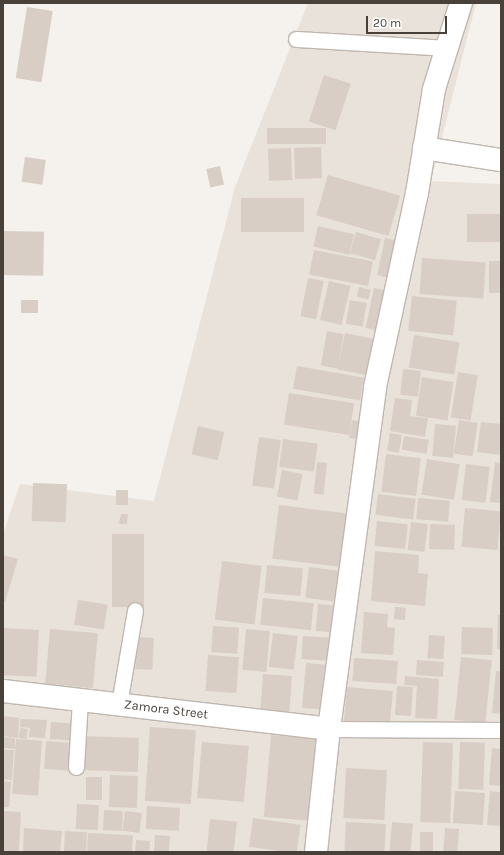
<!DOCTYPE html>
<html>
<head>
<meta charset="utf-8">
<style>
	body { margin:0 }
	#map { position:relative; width:504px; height:855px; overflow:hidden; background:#f5f1ec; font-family:Karla,sans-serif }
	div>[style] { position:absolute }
	.residential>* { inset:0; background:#e8e2da }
	.building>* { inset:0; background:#d8cec5; transform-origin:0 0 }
	.roads { filter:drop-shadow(1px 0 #c0b7af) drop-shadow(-1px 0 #c0b7af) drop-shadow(0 1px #c0b7af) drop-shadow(0 -1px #c0b7af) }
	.service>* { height:15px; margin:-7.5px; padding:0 7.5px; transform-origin:7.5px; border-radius:7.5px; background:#fff }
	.minor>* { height:22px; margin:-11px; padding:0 11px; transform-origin:11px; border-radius:11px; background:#fff }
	span { translate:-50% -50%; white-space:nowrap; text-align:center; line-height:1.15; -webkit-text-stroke:3.5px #fff; paint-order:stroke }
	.street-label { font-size:13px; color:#48413a }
	.frame { position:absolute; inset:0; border:4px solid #48413a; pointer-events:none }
	.scale { position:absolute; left:366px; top:16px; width:81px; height:18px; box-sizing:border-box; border:2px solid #48413a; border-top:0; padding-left:5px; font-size:12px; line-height:14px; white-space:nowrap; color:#48413a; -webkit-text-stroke:3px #fff; paint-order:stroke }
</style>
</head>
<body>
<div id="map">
	<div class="residential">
		<div style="clip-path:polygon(308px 3px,476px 3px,431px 181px,501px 184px,501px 852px,3px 852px,3px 534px,20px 484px,154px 501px,235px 187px)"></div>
	</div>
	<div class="building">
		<div style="left:27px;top:7px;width:26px;height:72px;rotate:9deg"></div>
		<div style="left:324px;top:75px;width:28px;height:49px;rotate:18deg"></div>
		<div style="left:326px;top:128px;width:16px;height:59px;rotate:90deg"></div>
		<div style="left:321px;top:147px;width:31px;height:27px;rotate:88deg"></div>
		<div style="left:291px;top:148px;width:32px;height:23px;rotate:88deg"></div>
		<div style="left:25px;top:157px;width:21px;height:25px;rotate:8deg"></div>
		<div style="left:220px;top:166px;width:19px;height:14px;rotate:78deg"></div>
		<div style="left:328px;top:175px;width:75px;height:42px;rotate:16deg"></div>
		<div style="left:304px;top:198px;width:34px;height:63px;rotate:90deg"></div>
		<div style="left:501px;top:214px;width:28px;height:34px;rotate:90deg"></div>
		<div style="left:318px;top:226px;width:37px;height:21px;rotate:13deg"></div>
		<div style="left:3px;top:231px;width:41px;height:44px;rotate:1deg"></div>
		<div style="left:356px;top:232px;width:26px;height:22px;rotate:16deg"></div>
		<div style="left:385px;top:238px;width:19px;height:38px;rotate:12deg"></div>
		<div style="left:314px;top:250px;width:60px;height:25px;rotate:11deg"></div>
		<div style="left:422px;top:258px;width:64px;height:36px;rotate:4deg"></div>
		<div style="left:501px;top:261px;width:32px;height:12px;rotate:90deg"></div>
		<div style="left:308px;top:278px;width:16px;height:39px;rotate:11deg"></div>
		<div style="left:329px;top:281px;width:22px;height:40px;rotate:13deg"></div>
		<div style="left:359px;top:287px;width:12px;height:10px;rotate:14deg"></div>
		<div style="left:374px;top:288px;width:19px;height:41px;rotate:12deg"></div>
		<div style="left:412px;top:296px;width:45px;height:35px;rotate:6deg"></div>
		<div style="left:21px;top:300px;width:17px;height:13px"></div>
		<div style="left:350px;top:300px;width:17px;height:24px;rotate:10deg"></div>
		<div style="left:327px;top:331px;width:17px;height:35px;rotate:10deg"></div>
		<div style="left:345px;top:333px;width:39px;height:37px;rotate:12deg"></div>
		<div style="left:414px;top:335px;width:46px;height:33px;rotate:9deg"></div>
		<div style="left:297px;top:366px;width:68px;height:23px;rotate:10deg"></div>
		<div style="left:403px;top:369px;width:18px;height:26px;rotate:6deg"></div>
		<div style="left:458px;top:372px;width:20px;height:46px;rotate:9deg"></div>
		<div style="left:422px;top:377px;width:32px;height:39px;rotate:9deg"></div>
		<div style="left:289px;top:393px;width:66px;height:32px;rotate:9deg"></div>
		<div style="clip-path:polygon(395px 398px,412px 400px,410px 416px,428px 418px,425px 437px,390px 431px)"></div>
		<div style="left:352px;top:420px;width:17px;height:18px;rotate:10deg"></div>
		<div style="left:459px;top:420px;width:19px;height:34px;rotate:9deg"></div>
		<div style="clip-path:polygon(481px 422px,501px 424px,501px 455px,477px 452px)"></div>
		<div style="left:435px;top:424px;width:21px;height:32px;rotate:5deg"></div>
		<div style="left:198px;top:426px;width:27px;height:29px;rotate:13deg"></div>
		<div style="left:390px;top:433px;width:12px;height:18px;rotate:9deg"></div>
		<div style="left:404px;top:436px;width:25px;height:14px;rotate:9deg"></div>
		<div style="left:259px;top:437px;width:22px;height:49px;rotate:8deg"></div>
		<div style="left:283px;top:439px;width:35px;height:28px;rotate:8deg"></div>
		<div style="left:386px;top:454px;width:35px;height:38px;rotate:7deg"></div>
		<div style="left:427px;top:459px;width:33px;height:36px;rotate:9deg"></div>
		<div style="left:317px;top:462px;width:10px;height:32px;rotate:6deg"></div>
		<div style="clip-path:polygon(495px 462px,501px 463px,501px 503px,490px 502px)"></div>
		<div style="left:466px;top:464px;width:24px;height:36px;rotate:7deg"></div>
		<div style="left:282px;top:470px;width:21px;height:27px;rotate:11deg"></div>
		<div style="left:33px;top:483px;width:34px;height:38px;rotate:2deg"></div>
		<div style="left:116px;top:490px;width:12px;height:15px"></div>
		<div style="left:378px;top:494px;width:38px;height:21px;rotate:7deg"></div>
		<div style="left:418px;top:498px;width:32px;height:21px;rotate:5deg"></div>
		<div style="left:279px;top:505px;width:69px;height:54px;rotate:7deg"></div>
		<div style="left:465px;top:508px;width:36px;height:39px;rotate:5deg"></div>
		<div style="clip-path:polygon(121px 514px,128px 514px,127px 524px,119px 524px)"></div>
		<div style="left:377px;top:521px;width:31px;height:25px;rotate:6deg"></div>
		<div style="left:411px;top:522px;width:17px;height:28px;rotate:7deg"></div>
		<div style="left:430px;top:524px;width:25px;height:25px;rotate:2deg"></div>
		<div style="left:112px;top:534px;width:32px;height:73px"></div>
		<div style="clip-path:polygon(375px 551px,419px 555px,418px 573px,428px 574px,425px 606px,371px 601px)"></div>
		<div style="clip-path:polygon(3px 555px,18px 559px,5px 602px,3px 601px)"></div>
		<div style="left:222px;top:561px;width:40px;height:59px;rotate:7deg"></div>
		<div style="left:267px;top:565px;width:36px;height:28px;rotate:5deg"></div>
		<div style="left:309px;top:567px;width:34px;height:31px;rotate:7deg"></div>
		<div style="left:263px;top:598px;width:51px;height:27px;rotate:6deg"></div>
		<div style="left:78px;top:600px;width:30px;height:25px;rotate:9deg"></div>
		<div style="left:318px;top:604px;width:23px;height:27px;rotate:5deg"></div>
		<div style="left:395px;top:607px;width:11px;height:12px;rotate:5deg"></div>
		<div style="clip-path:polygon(364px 612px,388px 614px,387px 627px,395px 628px,393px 655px,361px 653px)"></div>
		<div style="clip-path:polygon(498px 615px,501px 615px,501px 649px,497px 649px)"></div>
		<div style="left:213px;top:626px;width:26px;height:26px;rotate:4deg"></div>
		<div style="left:462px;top:627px;width:31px;height:27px;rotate:2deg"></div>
		<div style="left:3px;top:628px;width:36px;height:47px;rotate:3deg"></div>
		<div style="left:50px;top:629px;width:48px;height:55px;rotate:5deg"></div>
		<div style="left:246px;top:629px;width:24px;height:41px;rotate:5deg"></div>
		<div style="left:273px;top:633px;width:25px;height:34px;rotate:7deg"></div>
		<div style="left:429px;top:635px;width:16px;height:23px;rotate:4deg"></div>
		<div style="left:303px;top:636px;width:30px;height:23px;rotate:4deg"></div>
		<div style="left:137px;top:637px;width:17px;height:32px;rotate:3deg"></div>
		<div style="left:208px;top:655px;width:31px;height:36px;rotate:4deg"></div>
		<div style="left:461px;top:657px;width:31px;height:63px;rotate:6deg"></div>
		<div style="left:354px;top:658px;width:44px;height:23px;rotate:4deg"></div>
		<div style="left:417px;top:660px;width:27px;height:15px;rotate:4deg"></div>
		<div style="left:306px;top:663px;width:23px;height:45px;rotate:5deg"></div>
		<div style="clip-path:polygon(496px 671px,501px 671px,501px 714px,492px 713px)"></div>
		<div style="left:263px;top:674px;width:29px;height:38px;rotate:4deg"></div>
		<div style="clip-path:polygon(405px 676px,439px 679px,437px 719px,415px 718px,417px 686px,404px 685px)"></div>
		<div style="left:397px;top:686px;width:16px;height:29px;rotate:4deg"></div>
		<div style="left:347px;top:687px;width:46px;height:38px;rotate:5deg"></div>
		<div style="clip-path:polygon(3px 716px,19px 718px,18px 738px,3px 736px)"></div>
		<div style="clip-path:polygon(20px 719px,47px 720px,45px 738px,29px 737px,30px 728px,20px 727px)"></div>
		<div style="left:51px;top:722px;width:26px;height:17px;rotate:4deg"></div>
		<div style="left:150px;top:727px;width:46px;height:74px;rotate:4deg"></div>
		<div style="left:20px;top:728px;width:8px;height:10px;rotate:7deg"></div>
		<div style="left:271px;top:735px;width:49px;height:82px;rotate:5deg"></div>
		<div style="left:81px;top:736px;width:58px;height:34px;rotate:2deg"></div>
		<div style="clip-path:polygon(3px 737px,15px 738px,15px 749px,3px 748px)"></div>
		<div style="left:16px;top:739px;width:26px;height:55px;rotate:4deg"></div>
		<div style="left:46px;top:741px;width:27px;height:28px;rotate:4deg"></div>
		<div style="left:202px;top:742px;width:47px;height:56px;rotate:5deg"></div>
		<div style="left:423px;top:742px;width:30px;height:80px;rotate:2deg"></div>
		<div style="left:460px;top:742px;width:25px;height:47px;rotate:2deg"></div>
		<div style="clip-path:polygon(492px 748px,501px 749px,501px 786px,489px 785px)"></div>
		<div style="clip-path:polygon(3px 750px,14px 750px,12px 780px,3px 779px)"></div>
		<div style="left:346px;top:768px;width:41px;height:50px;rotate:3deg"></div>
		<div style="left:110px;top:775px;width:28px;height:32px;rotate:2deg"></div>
		<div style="left:86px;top:777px;width:16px;height:23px"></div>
		<div style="clip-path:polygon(3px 781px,11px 782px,9px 807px,3px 807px)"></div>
		<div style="left:455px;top:791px;width:30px;height:32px;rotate:4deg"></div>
		<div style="clip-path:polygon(490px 791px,501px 792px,501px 826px,487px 825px)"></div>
		<div style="left:77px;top:804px;width:22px;height:25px;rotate:3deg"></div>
		<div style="left:147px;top:806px;width:33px;height:23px;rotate:3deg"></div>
		<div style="left:104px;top:810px;width:19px;height:20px;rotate:3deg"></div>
		<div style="left:3px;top:811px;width:18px;height:41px;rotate:3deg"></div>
		<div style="left:125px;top:811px;width:17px;height:20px;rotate:7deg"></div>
		<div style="left:253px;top:818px;width:48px;height:29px;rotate:8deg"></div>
		<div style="left:210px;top:819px;width:27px;height:33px;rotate:6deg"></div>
		<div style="left:346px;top:822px;width:40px;height:30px;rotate:3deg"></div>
		<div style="left:392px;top:822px;width:21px;height:30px;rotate:5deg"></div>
		<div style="clip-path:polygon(24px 828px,62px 831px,60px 852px,23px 852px)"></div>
		<div style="left:445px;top:828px;width:14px;height:24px;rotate:4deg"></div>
		<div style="left:65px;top:831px;width:22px;height:21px;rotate:3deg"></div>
		<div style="left:420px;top:832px;width:13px;height:20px"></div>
		<div style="left:88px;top:833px;width:45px;height:19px;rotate:3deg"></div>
		<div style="left:155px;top:835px;width:15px;height:17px;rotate:4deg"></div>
		<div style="left:136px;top:840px;width:14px;height:12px;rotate:4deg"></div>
	</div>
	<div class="roads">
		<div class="service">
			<div style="left:296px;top:39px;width:153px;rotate:3.4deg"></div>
			<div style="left:119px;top:704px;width:95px;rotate:-80.3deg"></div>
			<div style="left:329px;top:729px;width:172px;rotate:0.3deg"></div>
			<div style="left:76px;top:767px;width:67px;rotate:-86.6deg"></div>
		</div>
		<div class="minor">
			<div style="left:424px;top:148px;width:78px;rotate:8.9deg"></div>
			<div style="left:3px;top:691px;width:328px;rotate:6.6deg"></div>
			<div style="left:316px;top:852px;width:124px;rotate:-84deg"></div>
			<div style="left:329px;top:729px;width:345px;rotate:-82.3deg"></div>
			<div style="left:375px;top:387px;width:198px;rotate:-77.8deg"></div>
			<div style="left:417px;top:193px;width:105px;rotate:-80.7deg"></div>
			<div style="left:434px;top:89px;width:90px;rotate:-72.6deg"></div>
		</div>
	</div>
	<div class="street-label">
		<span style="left:166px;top:710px;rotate:7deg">Zamora Street</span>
	</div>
	<div class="frame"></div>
	<div class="scale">20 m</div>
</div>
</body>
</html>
